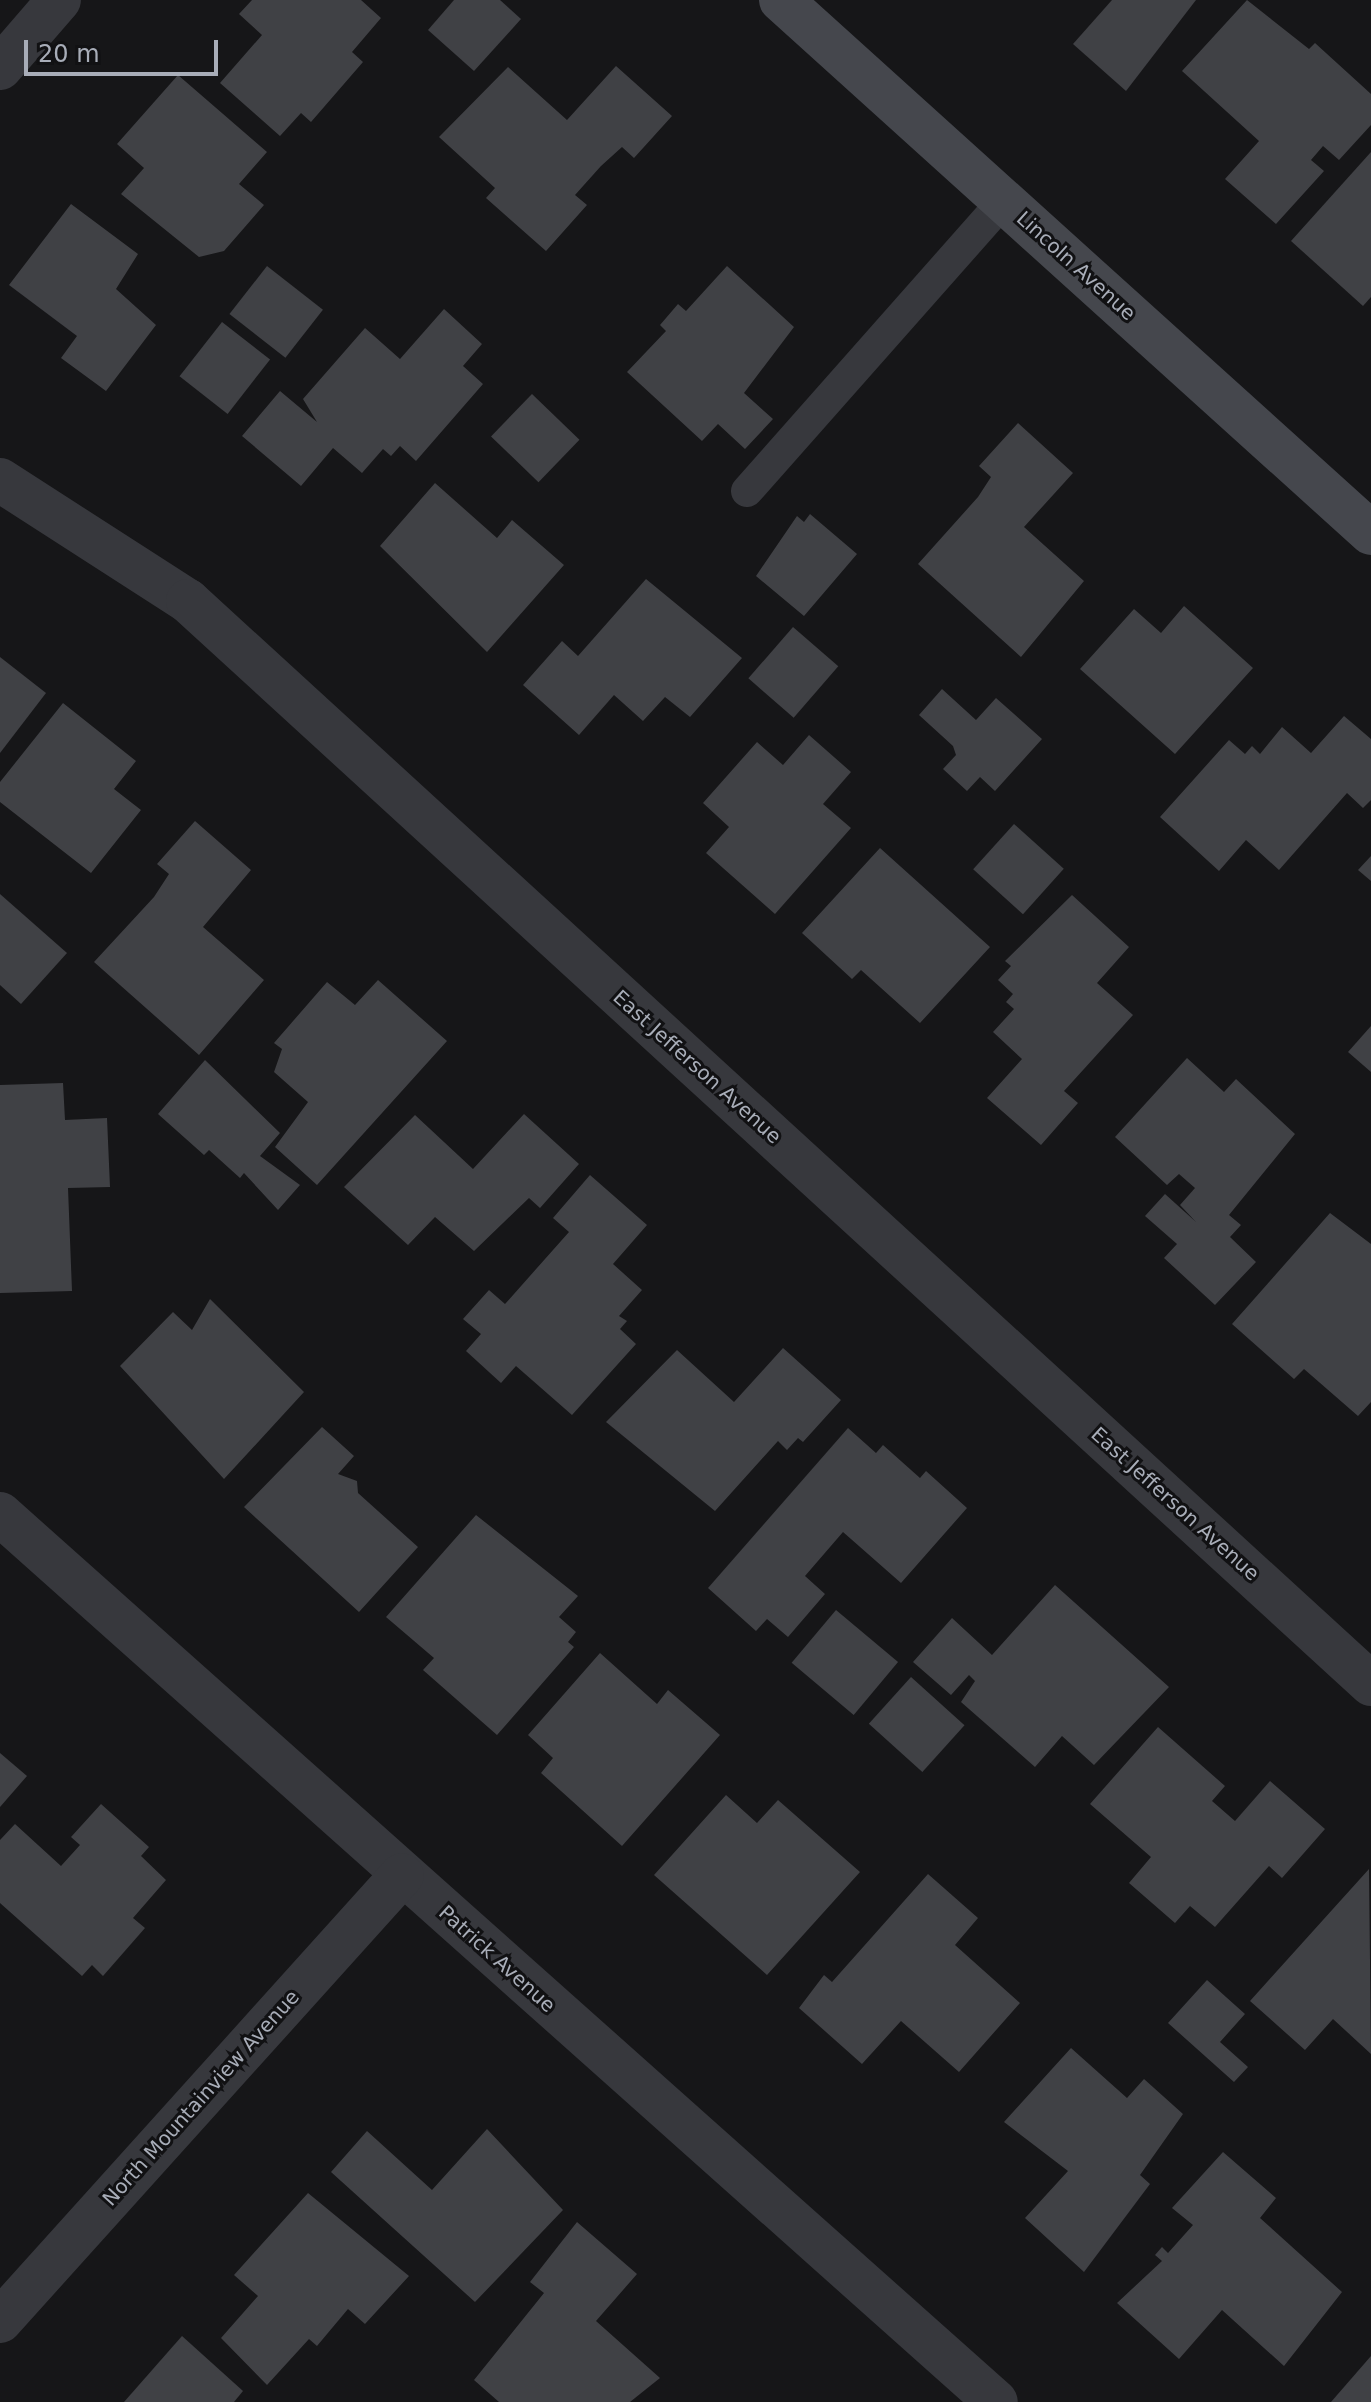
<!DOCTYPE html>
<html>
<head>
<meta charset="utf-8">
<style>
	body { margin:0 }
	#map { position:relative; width:1371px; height:2402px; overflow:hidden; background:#161618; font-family:"DejaVu Sans",sans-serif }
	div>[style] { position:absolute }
	.building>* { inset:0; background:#404145; transform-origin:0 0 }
	.lane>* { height:32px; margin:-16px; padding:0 16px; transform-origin:16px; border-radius:16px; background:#37383d }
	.street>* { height:44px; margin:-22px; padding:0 22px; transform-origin:22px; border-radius:22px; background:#37383d }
	.secondary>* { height:44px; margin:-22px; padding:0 22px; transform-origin:22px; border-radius:22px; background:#45474d }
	span { translate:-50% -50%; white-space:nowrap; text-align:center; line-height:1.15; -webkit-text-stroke:6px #111113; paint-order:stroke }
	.street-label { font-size:20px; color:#a8adb8 }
	.scale { position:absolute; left:24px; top:40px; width:194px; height:36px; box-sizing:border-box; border:4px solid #a8adb8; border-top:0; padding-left:10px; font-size:24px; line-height:28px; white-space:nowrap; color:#a8adb8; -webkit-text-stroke:6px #111113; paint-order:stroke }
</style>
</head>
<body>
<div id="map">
	<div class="building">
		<div style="clip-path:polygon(252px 0,361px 0,381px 18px,352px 52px,363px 62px,311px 122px,301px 113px,280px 136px,220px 83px,262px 35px,239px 14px)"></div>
		<div style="clip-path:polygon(454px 0,500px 0,521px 19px,474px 71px,428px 30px)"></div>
		<div style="clip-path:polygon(1112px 0,1196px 0,1126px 91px,1073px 44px)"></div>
		<div style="clip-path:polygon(1247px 0,1309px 49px,1315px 43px,1371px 94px,1371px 125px,1339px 160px,1323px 146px,1311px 160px,1324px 171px,1276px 224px,1225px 179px,1259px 141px,1182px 71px)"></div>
		<div style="clip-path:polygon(616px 66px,672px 116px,634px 158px,622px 147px,601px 166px,575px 195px,587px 205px,546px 251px,486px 198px,495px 188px,439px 137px,508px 67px,567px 120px)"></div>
		<div style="clip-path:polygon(178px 75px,267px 152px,239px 184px,264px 205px,224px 251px,199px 257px,121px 194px,144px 168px,117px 144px)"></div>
		<div style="clip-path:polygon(1371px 152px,1371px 297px,1363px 306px,1291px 241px)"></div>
		<div style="clip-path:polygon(71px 204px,138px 254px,116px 289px,156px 325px,106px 391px,61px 358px,77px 336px,9px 285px)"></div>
		<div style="left:267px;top:266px;width:71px;height:61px;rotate:38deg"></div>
		<div style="clip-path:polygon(727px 266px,794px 327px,744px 393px,773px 419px,745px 449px,718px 424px,702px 441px,627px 372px,666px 331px,660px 325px,678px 304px,686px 311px)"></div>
		<div style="clip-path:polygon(444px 309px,482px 344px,463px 366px,483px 384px,416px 461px,400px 446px,391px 456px,383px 449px,362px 473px,333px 448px,301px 486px,242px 436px,280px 391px,317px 422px,303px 399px,365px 328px,400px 359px)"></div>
		<div style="left:222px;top:322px;width:61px;height:69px;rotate:38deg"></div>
		<div style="left:532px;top:394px;width:66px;height:59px;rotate:44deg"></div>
		<div style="clip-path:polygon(1018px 423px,1073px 473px,1024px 527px,1084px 581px,1021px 657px,918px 564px,978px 497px,991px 477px,979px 466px)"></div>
		<div style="clip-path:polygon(435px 483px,497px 538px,512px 520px,564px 565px,487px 652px,380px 546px)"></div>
		<div style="clip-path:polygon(810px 514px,857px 554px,804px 616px,756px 576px,797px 516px,804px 522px)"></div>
		<div style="clip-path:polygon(646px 579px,742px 658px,690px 717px,665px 697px,643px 721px,614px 695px,579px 735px,523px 685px,562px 641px,578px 656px)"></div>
		<div style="clip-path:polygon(1184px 606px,1253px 668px,1175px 754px,1080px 669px,1134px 609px,1161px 633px)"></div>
		<div style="left:793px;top:627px;width:60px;height:68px;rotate:41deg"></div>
		<div style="clip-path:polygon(0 657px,46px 693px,0 753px)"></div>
		<div style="clip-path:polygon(942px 689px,976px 720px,996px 698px,1042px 739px,995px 791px,980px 777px,967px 791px,943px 769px,956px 755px,953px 746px,919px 715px)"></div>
		<div style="clip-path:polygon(63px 703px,136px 761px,114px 789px,141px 810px,91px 873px,0 802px,0 782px)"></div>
		<div style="clip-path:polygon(1344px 716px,1371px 739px,1371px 800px,1363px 808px,1347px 793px,1279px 870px,1246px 840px,1219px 871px,1160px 817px,1229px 740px,1245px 754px,1252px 746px,1260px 754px,1282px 727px,1311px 753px)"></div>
		<div style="clip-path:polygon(809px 735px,851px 772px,823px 804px,851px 828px,775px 914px,706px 853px,729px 827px,703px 803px,757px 742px,783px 765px)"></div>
		<div style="clip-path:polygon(195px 821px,251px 870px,203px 927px,264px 980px,199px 1055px,94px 962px,154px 897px,169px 874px,157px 864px)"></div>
		<div style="left:1014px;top:824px;width:67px;height:61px;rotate:42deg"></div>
		<div style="clip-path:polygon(880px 848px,990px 947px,920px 1023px,861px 970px,852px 979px,802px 933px)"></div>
		<div style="clip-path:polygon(1371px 856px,1371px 881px,1358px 870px)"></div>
		<div style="clip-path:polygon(0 894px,67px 953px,21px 1004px,0 985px)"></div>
		<div style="clip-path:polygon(1072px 895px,1129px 947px,1097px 983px,1133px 1015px,1064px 1091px,1078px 1103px,1041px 1145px,987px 1098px,1022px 1059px,993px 1032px,1014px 1009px,1006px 1002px,1013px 994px,998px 980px,1011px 966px,1005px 961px)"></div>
		<div style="clip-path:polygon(378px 980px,447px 1041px,317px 1185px,275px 1147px,308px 1102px,274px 1072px,282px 1049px,274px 1043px,327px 982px,355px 1005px)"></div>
		<div style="clip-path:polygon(1371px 1026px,1371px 1072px,1348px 1052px)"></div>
		<div style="clip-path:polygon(1187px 1058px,1224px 1092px,1236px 1079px,1295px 1134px,1229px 1215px,1241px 1225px,1230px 1237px,1256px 1262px,1215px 1305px,1164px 1258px,1177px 1244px,1145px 1216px,1165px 1194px,1196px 1222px,1180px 1205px,1195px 1188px,1179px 1174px,1167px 1185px,1115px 1137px)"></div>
		<div style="clip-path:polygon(205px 1060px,280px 1133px,260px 1156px,300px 1185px,278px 1210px,244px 1173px,240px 1178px,209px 1150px,204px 1155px,158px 1114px)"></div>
		<div style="clip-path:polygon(63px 1083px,65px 1120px,107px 1118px,110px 1187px,68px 1188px,72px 1291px,0 1293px,0 1085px)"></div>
		<div style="clip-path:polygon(524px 1114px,579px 1164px,540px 1208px,529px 1198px,474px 1251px,435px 1217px,408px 1245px,344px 1187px,415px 1115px,473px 1169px)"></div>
		<div style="clip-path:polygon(590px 1175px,647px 1225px,613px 1264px,642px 1290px,619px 1316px,627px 1321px,620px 1329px,636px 1344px,572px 1415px,516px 1366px,501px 1383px,466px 1351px,481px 1334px,463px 1319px,489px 1290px,505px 1304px,569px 1232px,553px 1218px)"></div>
		<div style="clip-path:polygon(1330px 1213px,1371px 1244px,1371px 1402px,1358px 1416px,1304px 1369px,1294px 1379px,1232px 1324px)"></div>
		<div style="clip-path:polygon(210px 1299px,304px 1392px,224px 1479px,120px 1366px,173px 1312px,192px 1330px)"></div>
		<div style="clip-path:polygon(783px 1348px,841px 1400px,803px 1442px,798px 1438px,787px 1450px,778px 1441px,715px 1511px,606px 1422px,677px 1350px,734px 1402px)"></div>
		<div style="clip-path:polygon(322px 1427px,354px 1456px,338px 1474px,357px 1481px,358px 1493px,418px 1547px,359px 1612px,244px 1507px)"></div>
		<div style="clip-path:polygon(848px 1428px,876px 1453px,883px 1445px,920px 1478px,926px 1471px,967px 1508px,901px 1583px,843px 1532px,805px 1576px,825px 1594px,788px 1637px,767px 1619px,756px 1631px,708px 1588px)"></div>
		<div style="clip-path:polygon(476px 1515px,578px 1596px,559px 1617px,576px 1632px,568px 1642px,574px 1647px,497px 1735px,423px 1670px,434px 1658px,386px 1617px)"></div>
		<div style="clip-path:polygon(1055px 1585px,1169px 1687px,1094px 1765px,1062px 1736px,1035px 1767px,961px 1702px,975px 1681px,969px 1675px,951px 1695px,913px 1662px,952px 1618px,992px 1655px)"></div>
		<div style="left:836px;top:1610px;width:81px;height:69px;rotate:40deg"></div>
		<div style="clip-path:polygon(600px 1653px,657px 1704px,668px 1690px,720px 1735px,622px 1846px,541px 1773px,553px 1758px,528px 1735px)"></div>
		<div style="left:911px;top:1677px;width:72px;height:63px;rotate:42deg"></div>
		<div style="clip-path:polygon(1158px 1727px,1225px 1786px,1212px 1801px,1235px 1821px,1270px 1781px,1325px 1829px,1282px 1878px,1269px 1866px,1215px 1927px,1190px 1906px,1175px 1923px,1129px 1883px,1151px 1857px,1090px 1804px)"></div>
		<div style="clip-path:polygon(0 1753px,27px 1776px,0 1807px)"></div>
		<div style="clip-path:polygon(726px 1795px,757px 1823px,778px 1800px,860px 1872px,767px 1975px,654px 1875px)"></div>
		<div style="clip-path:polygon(101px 1804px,149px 1847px,141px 1856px,166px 1880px,133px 1918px,145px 1928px,103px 1976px,92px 1965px,82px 1976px,0 1903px,0 1840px,15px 1824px,61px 1866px,80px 1845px,71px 1837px)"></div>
		<div style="clip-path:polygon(1369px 1869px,1371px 2054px,1333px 2019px,1305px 2050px,1250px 2001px)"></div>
		<div style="clip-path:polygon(928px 1874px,978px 1918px,955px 1945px,1020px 2003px,959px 2072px,901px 2021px,862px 2064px,799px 2008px,824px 1975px,832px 1982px)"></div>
		<div style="clip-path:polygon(1207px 1980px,1245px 2014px,1220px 2042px,1248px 2067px,1234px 2082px,1168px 2023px)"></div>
		<div style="clip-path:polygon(1071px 2048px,1127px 2098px,1144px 2079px,1183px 2114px,1140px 2175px,1150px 2184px,1084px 2272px,1025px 2218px,1068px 2171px,1004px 2122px)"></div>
		<div style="clip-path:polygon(487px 2129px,563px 2210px,475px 2302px,331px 2172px,367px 2131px,432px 2190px)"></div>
		<div style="clip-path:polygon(1223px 2152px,1276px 2198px,1260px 2218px,1342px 2292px,1284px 2366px,1222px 2310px,1179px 2359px,1117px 2303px,1162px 2261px,1155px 2255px,1162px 2247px,1168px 2253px,1193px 2225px,1172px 2208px)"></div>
		<div style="clip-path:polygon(308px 2193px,409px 2276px,365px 2324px,348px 2309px,317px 2346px,309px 2339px,267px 2385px,221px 2338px,258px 2296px,234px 2275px)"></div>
		<div style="clip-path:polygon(577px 2222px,637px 2274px,596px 2321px,660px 2378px,630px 2402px,499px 2402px,474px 2380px,544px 2293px,530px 2282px)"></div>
		<div style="clip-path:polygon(182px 2336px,243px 2391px,234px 2402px,124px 2402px)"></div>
		<div style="clip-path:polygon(1371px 2356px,1371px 2402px,1331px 2402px)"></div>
	</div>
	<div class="lane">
		<div style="left:747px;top:491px;width:387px;rotate:-48.5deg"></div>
	</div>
	<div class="street">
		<div style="left:0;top:68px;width:90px;rotate:-49.1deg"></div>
		<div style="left:0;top:480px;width:224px;rotate:32.8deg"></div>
		<div style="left:188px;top:601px;width:1604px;rotate:42.47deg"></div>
		<div style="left:0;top:1514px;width:1334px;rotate:41.72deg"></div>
		<div style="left:0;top:2321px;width:600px;rotate:-47.97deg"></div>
	</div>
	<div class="secondary">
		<div style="left:781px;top:0;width:795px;rotate:42.09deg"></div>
	</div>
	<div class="street-label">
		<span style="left:1076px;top:266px;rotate:42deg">Lincoln Avenue</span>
		<span style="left:697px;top:1067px;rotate:42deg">East Jefferson Avenue</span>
		<span style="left:1175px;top:1504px;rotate:42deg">East Jefferson Avenue</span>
		<span style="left:497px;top:1959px;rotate:42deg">Patrick Avenue</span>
		<span style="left:201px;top:2098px;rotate:-48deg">North Mountainview Avenue</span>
	</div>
	<div class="scale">20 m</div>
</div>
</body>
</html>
